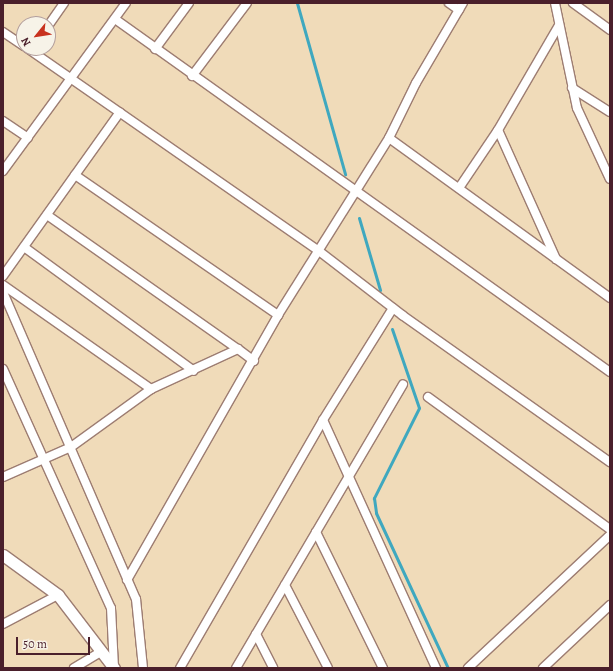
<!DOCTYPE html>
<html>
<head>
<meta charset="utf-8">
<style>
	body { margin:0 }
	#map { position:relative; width:613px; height:671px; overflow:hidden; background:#f0dbb9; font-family:Alegreya,serif }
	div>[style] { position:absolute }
	.stream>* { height:3px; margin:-1.5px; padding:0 1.5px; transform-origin:1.5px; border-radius:1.5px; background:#3fa8bf }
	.roads { filter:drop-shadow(1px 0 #9d7d72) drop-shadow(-1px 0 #9d7d72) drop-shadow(0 1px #9d7d72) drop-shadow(0 -1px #9d7d72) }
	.street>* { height:8px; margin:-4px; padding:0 4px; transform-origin:4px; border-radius:4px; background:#fff }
	.secondary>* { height:11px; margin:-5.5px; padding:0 5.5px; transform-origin:5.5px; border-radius:5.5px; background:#fff }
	span { translate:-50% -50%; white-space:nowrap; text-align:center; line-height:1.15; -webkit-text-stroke:4px #f7f3e8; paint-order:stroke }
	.frame { position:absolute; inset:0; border:4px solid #4a1f2b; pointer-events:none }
	.north { position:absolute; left:16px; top:16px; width:40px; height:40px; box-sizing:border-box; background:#f7f3e8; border:1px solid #b29e9c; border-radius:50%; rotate:240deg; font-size:11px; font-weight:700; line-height:16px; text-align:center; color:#4a1f2b }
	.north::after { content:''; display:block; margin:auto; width:14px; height:18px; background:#c8321e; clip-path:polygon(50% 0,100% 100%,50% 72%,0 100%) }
	.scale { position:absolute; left:16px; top:637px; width:74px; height:18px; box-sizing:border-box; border:2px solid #4a1f2b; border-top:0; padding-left:5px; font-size:12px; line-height:14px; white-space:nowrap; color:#4a1f2b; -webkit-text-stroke:3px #f7f3e8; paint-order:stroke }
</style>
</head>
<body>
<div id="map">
	<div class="stream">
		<div style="left:297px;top:3px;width:178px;rotate:74.3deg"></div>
		<div style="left:359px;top:218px;width:75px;rotate:73.7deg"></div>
		<div style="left:392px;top:329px;width:83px;rotate:71.1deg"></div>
		<div style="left:419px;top:408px;width:101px;rotate:116.6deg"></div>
		<div style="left:374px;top:498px;width:15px;rotate:82deg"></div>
		<div style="left:376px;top:513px;width:171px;rotate:65.1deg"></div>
	</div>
	<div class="roads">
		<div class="street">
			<div style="left:449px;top:3px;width:12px;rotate:35deg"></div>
			<div style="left:555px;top:3px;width:107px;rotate:78.2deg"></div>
			<div style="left:577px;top:108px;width:78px;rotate:65.1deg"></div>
			<div style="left:573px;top:3px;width:46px;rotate:36.1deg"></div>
			<div style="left:115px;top:19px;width:608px;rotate:35.49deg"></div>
			<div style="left:48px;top:26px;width:28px;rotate:-55deg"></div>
			<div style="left:3px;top:32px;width:25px;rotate:34deg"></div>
			<div style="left:27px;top:48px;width:356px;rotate:34.8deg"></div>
			<div style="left:319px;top:251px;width:105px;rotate:37.6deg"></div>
			<div style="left:402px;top:315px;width:255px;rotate:35.3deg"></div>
			<div style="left:155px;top:49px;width:57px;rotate:-53.5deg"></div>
			<div style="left:192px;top:76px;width:91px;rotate:-53deg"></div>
			<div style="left:572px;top:88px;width:45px;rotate:32.3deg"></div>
			<div style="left:3px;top:121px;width:30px;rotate:34deg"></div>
			<div style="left:389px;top:138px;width:273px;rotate:35.9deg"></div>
			<div style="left:3px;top:171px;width:208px;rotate:-53.8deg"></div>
			<div style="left:75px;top:175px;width:247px;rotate:34.6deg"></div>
			<div style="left:459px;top:188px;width:70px;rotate:-56.1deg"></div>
			<div style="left:47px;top:215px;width:233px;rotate:35.1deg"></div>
			<div style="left:24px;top:247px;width:210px;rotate:36.1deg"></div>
			<div style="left:556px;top:259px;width:141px;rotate:-114.2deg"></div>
			<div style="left:498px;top:130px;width:121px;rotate:-59.8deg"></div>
			<div style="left:3px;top:276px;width:201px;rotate:-54.5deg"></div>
			<div style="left:3px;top:285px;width:181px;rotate:35.1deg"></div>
			<div style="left:3px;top:292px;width:335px;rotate:66.6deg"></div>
			<div style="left:136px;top:599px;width:69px;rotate:84.2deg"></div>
			<div style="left:3px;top:369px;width:262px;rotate:65.7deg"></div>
			<div style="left:111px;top:608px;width:60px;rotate:87.1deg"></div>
			<div style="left:428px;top:397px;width:225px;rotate:36deg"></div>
			<div style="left:323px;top:420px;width:273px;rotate:65.5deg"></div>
			<div style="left:3px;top:477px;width:74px;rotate:-23.8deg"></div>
			<div style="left:71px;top:447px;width:99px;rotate:-35.9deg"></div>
			<div style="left:151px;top:389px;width:96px;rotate:-24.7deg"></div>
			<div style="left:238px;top:349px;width:20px;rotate:37deg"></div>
			<div style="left:316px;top:532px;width:152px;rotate:63.8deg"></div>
			<div style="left:127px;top:580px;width:305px;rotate:-60.3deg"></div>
			<div style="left:278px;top:315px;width:209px;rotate:-57.9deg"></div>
			<div style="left:389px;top:138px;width:61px;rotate:-63.9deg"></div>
			<div style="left:416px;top:83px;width:93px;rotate:-59.6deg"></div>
			<div style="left:285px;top:585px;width:93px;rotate:62.6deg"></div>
			<div style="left:3px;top:624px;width:62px;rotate:-27.8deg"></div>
			<div style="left:256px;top:634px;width:38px;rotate:63deg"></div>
			<div style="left:74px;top:668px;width:31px;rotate:-31deg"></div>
			<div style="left:180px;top:668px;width:286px;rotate:-60deg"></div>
			<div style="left:323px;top:420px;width:132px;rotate:-58deg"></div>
			<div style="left:236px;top:668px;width:329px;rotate:-59.5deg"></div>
			<div style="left:468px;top:668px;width:195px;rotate:-43.1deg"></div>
			<div style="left:543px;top:668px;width:92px;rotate:-43.2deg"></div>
		</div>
		<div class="secondary">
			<div style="left:3px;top:555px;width:68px;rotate:36deg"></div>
			<div style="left:58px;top:595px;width:92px;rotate:52.5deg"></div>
		</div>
	</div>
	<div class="frame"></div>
	<div class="north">N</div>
	<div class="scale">50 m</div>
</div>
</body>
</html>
